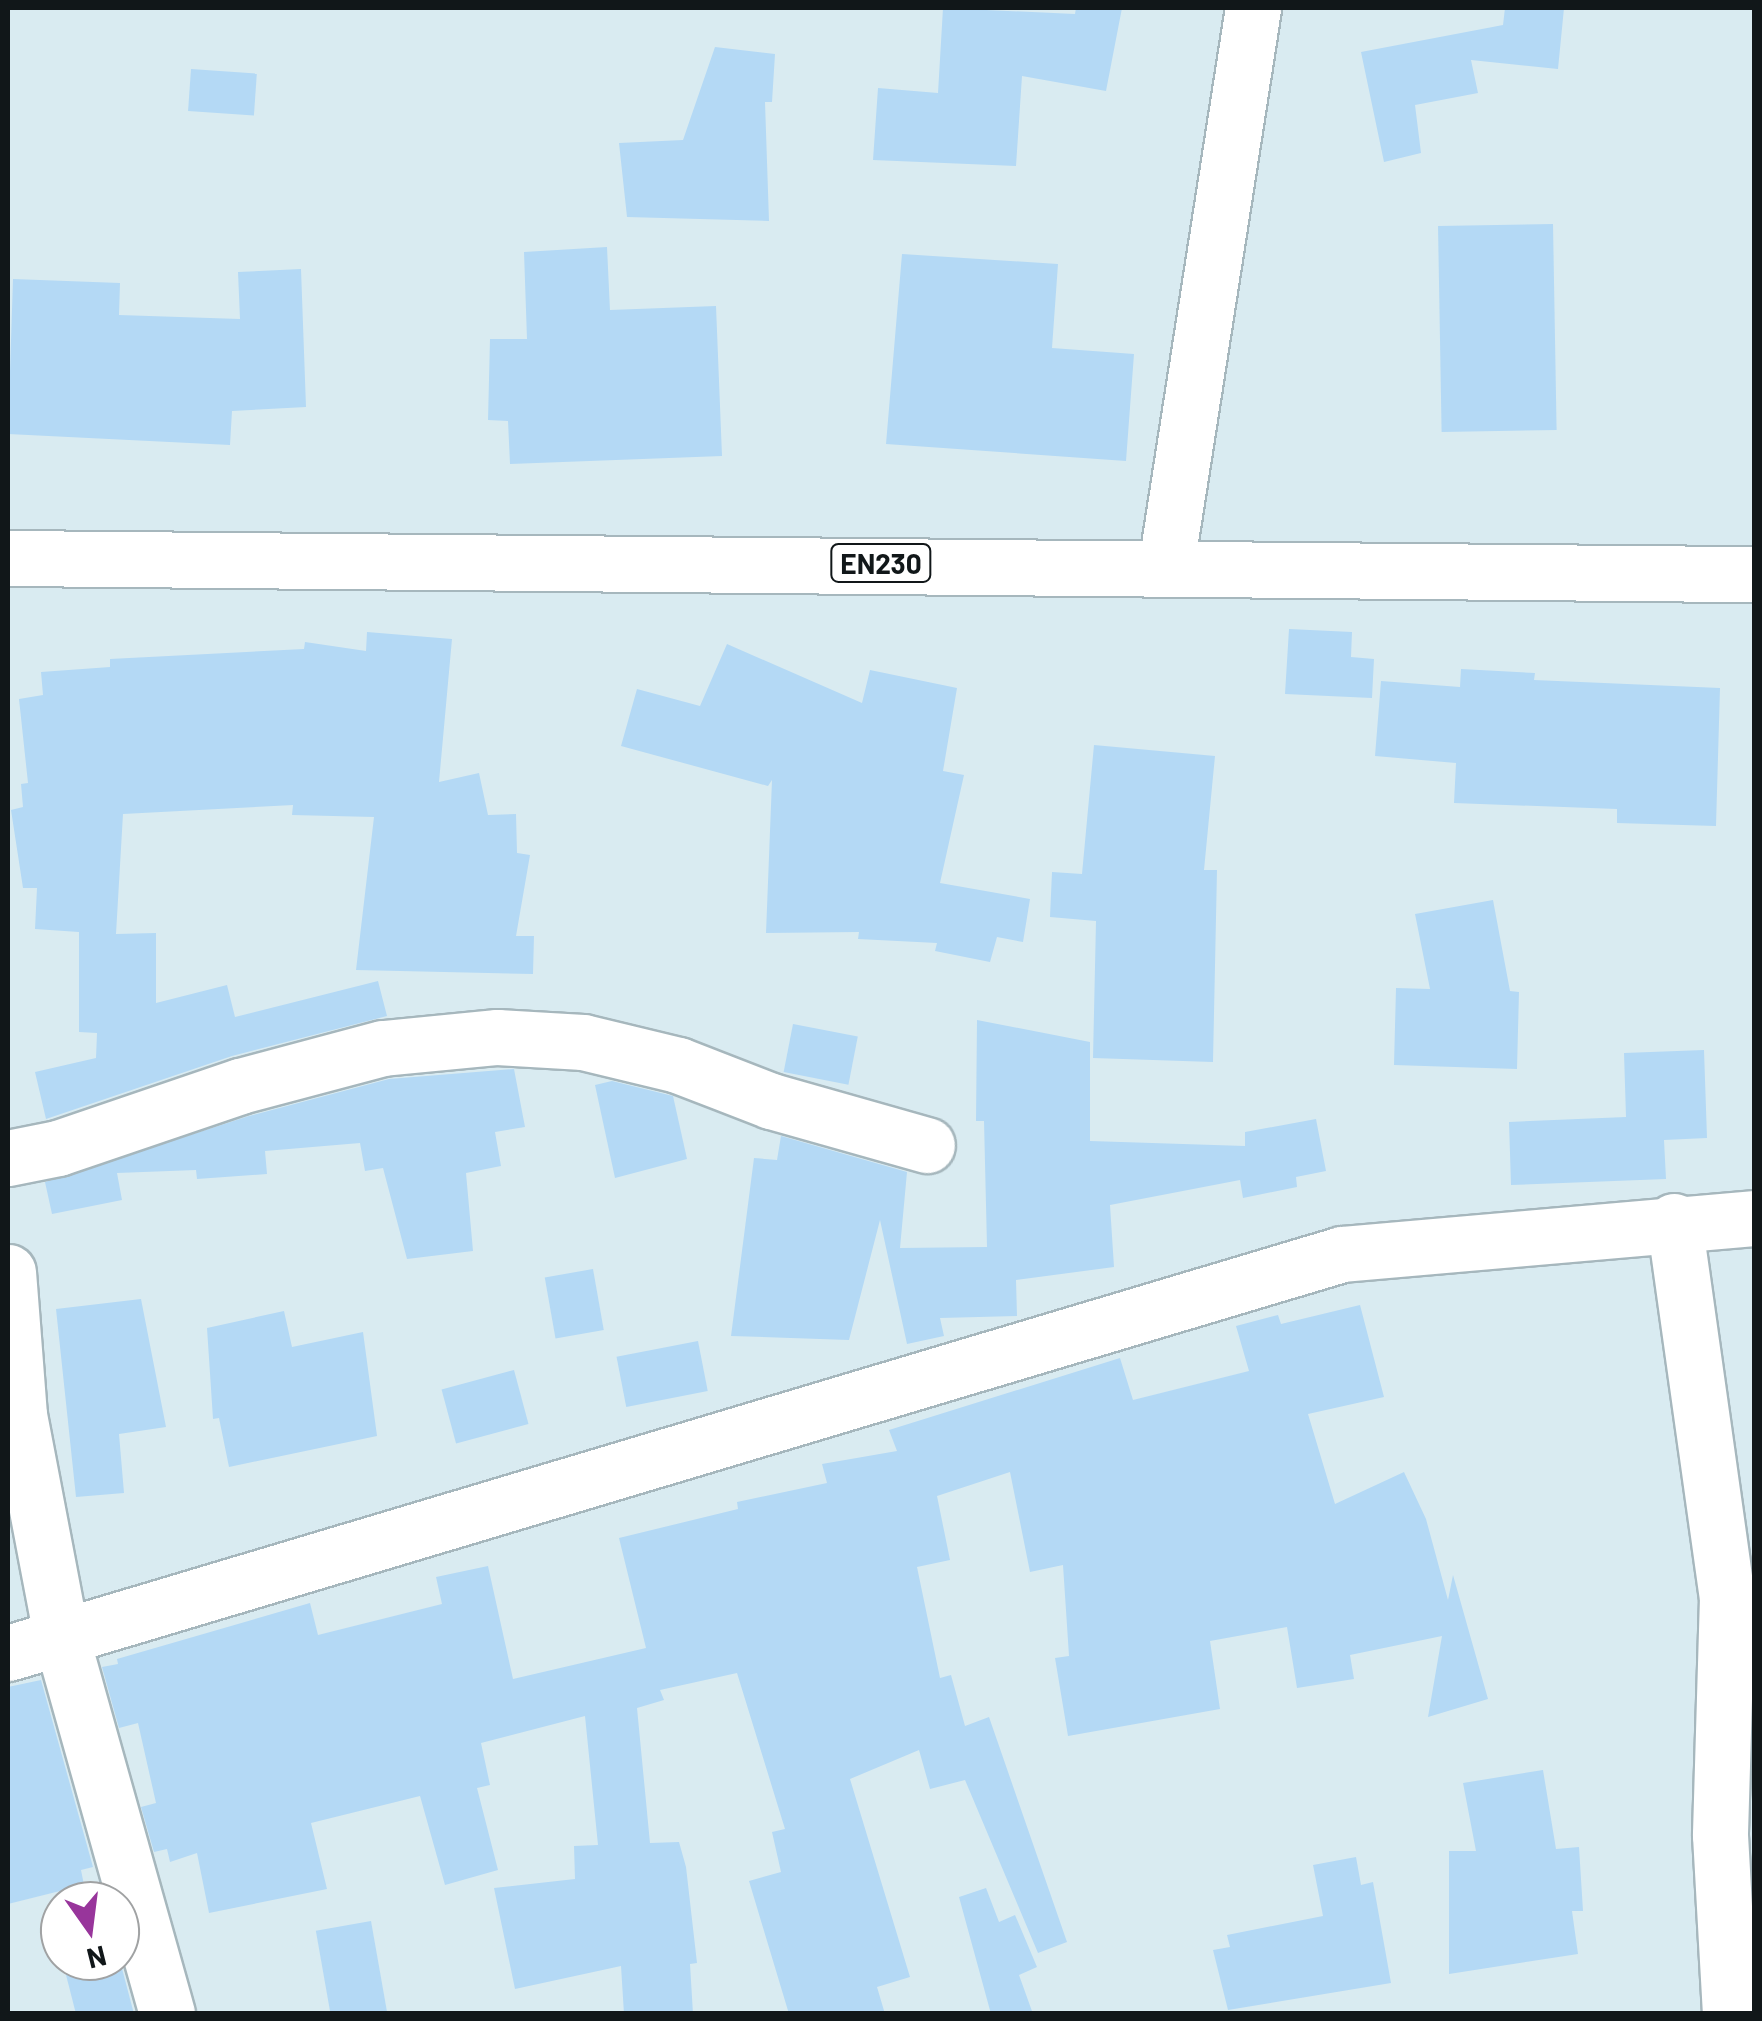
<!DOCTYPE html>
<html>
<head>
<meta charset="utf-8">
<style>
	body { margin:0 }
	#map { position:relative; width:1762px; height:2021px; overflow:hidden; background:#d9ebf1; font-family:Barlow,sans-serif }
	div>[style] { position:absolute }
	.building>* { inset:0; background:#b4d9f5; transform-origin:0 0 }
	.roads { filter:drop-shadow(2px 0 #a6b7bd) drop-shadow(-2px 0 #a6b7bd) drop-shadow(0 2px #a6b7bd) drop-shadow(0 -2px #a6b7bd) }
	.minor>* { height:55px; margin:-27.5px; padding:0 27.5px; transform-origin:27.5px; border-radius:27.5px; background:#fff }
	.major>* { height:55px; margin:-27.5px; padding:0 27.5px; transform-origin:27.5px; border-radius:27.5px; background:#fff }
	span { translate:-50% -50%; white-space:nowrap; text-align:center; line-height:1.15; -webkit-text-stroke:10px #fff; paint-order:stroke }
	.shield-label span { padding:2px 8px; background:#fff; border:2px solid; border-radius:8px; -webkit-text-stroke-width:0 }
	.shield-label { font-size:28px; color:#111719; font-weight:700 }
	.frame { position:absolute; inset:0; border:10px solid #111719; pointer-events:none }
	.north { position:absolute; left:40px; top:1881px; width:100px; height:100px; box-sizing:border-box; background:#fff; border:2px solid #a0a2a3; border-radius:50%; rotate:166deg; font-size:28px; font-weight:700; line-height:40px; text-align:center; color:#111719 }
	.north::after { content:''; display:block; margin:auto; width:35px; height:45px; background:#98359b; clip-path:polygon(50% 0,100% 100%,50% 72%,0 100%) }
</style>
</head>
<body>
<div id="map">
	<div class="building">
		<div style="clip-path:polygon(943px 8px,1075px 14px,1076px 8px,1122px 8px,1106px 91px,1022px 76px,1016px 166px,873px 160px,878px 88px,938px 93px)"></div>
		<div style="clip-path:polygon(1505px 8px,1564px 8px,1558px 69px,1471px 60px,1478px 93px,1415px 105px,1421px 153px,1384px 162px,1361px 52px,1503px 25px)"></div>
		<div style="clip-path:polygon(715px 47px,775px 54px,772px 102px,765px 102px,769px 221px,627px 217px,619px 143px,683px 140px)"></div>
		<div style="left:191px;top:69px;width:66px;height:42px;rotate:4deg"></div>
		<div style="left:1553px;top:224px;width:206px;height:115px;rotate:89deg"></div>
		<div style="clip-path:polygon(607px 247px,610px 310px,716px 306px,722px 456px,510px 464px,508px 421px,488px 420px,490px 339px,527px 339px,524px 252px)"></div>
		<div style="clip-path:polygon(902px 254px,1058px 264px,1052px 348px,1134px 354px,1126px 461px,886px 444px)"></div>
		<div style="clip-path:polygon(301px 269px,306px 407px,232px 411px,230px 445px,8px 434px,13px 279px,120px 283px,119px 315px,240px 319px,238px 272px)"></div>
		<div style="clip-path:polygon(1289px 629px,1352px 632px,1351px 657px,1374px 659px,1372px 698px,1285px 694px)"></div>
		<div style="clip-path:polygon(367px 632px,452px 639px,439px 782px,479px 773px,488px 815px,516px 814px,517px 853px,530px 855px,516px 936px,534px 936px,533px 974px,356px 970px,374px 817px,292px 815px,293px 805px,123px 814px,116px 934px,156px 933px,156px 1003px,227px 985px,235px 1017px,378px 981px,387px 1016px,232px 1056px,46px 1119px,35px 1072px,96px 1058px,97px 1033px,79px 1032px,79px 932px,35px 929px,37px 888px,23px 888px,11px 810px,23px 807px,21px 784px,28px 783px,19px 699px,43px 695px,41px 672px,110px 667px,110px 659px,304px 649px,305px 642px,366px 651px)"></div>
		<div style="clip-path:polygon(727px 644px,862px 703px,870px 670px,957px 688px,943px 771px,964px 775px,940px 883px,1030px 899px,1023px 942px,997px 937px,990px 962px,935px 951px,937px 943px,858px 939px,859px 932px,766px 933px,772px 780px,768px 786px,621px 746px,637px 689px,700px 706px)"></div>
		<div style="clip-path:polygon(1461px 669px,1535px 673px,1534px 680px,1720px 688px,1716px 826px,1617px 823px,1617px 809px,1454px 803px,1456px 763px,1375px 756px,1381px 681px,1460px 687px)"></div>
		<div style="clip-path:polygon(1094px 745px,1215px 756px,1204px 870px,1217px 870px,1213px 1062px,1093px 1058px,1096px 921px,1050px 917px,1052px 872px,1082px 874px)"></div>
		<div style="clip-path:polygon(1493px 900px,1510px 991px,1519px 992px,1517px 1069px,1394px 1065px,1396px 988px,1430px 989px,1415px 914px)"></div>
		<div style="clip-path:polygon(977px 1020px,1090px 1042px,1090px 1141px,1245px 1146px,1245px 1132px,1316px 1119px,1326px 1171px,1296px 1177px,1297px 1187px,1243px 1198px,1240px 1180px,1110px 1205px,1114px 1267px,1016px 1280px,1017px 1316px,940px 1318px,944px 1336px,907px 1344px,880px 1220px,849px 1340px,731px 1336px,754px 1158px,777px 1160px,781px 1136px,907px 1172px,900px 1248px,987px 1247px,984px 1121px,976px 1121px)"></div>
		<div style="left:793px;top:1024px;width:66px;height:49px;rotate:11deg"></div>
		<div style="clip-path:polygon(1704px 1050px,1707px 1138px,1664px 1140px,1666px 1179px,1511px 1185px,1509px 1122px,1626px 1117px,1624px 1053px)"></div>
		<div style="clip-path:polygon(514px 1069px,525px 1127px,495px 1132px,501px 1166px,466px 1173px,473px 1251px,407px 1259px,383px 1168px,365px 1171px,360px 1143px,265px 1151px,267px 1174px,197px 1179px,196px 1170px,117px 1173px,122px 1200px,52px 1214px,45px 1182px,249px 1116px,389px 1079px)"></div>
		<div style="clip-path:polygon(612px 1081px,673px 1096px,687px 1159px,615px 1178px,595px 1085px)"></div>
		<div style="left:593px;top:1269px;width:62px;height:49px;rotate:80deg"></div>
		<div style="clip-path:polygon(141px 1299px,166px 1427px,119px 1434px,124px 1493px,76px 1497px,56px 1309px)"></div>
		<div style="clip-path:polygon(1360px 1305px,1384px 1397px,1308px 1414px,1335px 1504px,1404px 1472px,1426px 1519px,1448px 1600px,1453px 1575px,1488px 1699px,1428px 1717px,1442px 1636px,1350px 1655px,1354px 1679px,1297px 1688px,1287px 1627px,1210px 1641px,1220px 1709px,1068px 1736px,1055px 1658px,1069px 1656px,1063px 1565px,1030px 1572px,1010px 1472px,937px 1496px,950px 1560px,917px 1567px,940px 1678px,951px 1675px,965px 1726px,989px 1717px,1067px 1942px,1038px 1953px,965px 1780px,930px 1789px,919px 1750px,850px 1779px,910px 1977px,877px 1987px,885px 2014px,789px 2014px,749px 1881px,781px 1872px,772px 1832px,785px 1829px,737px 1673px,660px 1690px,664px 1700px,637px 1708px,650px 1843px,679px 1842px,686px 1867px,697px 1963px,690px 1964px,693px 2014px,624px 2014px,621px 1966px,515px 1989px,494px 1888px,575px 1879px,574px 1846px,598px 1845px,585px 1716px,481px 1743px,490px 1785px,477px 1788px,498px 1870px,445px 1885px,420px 1796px,311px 1823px,327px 1889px,209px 1913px,197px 1853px,170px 1862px,167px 1849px,154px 1852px,141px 1807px,156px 1803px,138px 1723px,119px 1728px,102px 1667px,118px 1664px,117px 1659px,310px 1603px,318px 1635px,442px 1604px,436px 1577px,488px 1566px,513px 1679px,646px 1648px,619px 1538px,738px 1509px,737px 1502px,827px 1483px,822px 1464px,897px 1451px,889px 1430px,1120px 1358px,1133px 1400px,1249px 1371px,1236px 1326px,1278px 1315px,1281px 1324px)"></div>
		<div style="clip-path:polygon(284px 1311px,292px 1347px,363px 1332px,377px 1436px,229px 1467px,219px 1418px,213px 1419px,207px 1328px)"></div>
		<div style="left:698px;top:1341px;width:51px;height:83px;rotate:79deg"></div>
		<div style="left:514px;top:1370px;width:56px;height:75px;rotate:75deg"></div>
		<div style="clip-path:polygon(41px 1680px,93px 1867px,81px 1870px,84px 1885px,8px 1904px,8px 1687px)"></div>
		<div style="clip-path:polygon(1543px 1770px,1556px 1849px,1579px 1847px,1583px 1911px,1572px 1911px,1578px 1954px,1449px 1974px,1449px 1851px,1476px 1851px,1463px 1783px)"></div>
		<div style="clip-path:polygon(1356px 1857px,1361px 1885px,1373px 1882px,1391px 1983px,1228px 2010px,1213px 1950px,1230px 1947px,1227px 1935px,1323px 1916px,1313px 1865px)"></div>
		<div style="clip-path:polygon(986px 1888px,999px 1922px,1015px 1915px,1037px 1967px,1019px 1975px,1033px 2014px,991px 2014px,959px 1897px)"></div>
		<div style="left:371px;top:1921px;width:95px;height:56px;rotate:80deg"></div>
		<div style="clip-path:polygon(89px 1961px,120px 1961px,134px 2014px,76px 2014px,64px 1967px)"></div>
	</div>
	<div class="roads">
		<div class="minor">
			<div style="left:1166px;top:565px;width:564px;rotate:-81.12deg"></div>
			<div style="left:8px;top:1158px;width:51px;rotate:-11.3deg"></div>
			<div style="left:58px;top:1148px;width:192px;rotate:-18.8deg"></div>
			<div style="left:240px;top:1086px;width:148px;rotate:-14.9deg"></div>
			<div style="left:383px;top:1048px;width:115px;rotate:-5.5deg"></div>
			<div style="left:497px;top:1037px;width:86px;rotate:3.3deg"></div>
			<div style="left:583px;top:1042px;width:98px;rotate:13.6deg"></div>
			<div style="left:678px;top:1065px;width:100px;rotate:21.2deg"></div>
			<div style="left:771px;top:1101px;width:162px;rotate:15.8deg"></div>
			<div style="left:1674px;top:1221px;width:380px;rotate:82deg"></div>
			<div style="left:1727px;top:1597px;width:238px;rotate:91.7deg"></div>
			<div style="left:1720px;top:1835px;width:179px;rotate:86.8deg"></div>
			<div style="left:8px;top:1272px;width:143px;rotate:85.6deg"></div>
			<div style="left:19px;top:1415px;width:229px;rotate:79.2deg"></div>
			<div style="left:62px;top:1640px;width:388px;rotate:74.3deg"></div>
			<div style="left:8px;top:1653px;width:1392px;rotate:-16.65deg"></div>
			<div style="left:1342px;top:1254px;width:414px;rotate:-5deg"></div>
		</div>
		<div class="major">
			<div style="left:8px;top:558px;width:1746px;rotate:0.53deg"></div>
		</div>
	</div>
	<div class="shield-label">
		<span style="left:881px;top:563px">EN230</span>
	</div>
	<div class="frame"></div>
	<div class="north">N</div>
</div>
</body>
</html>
